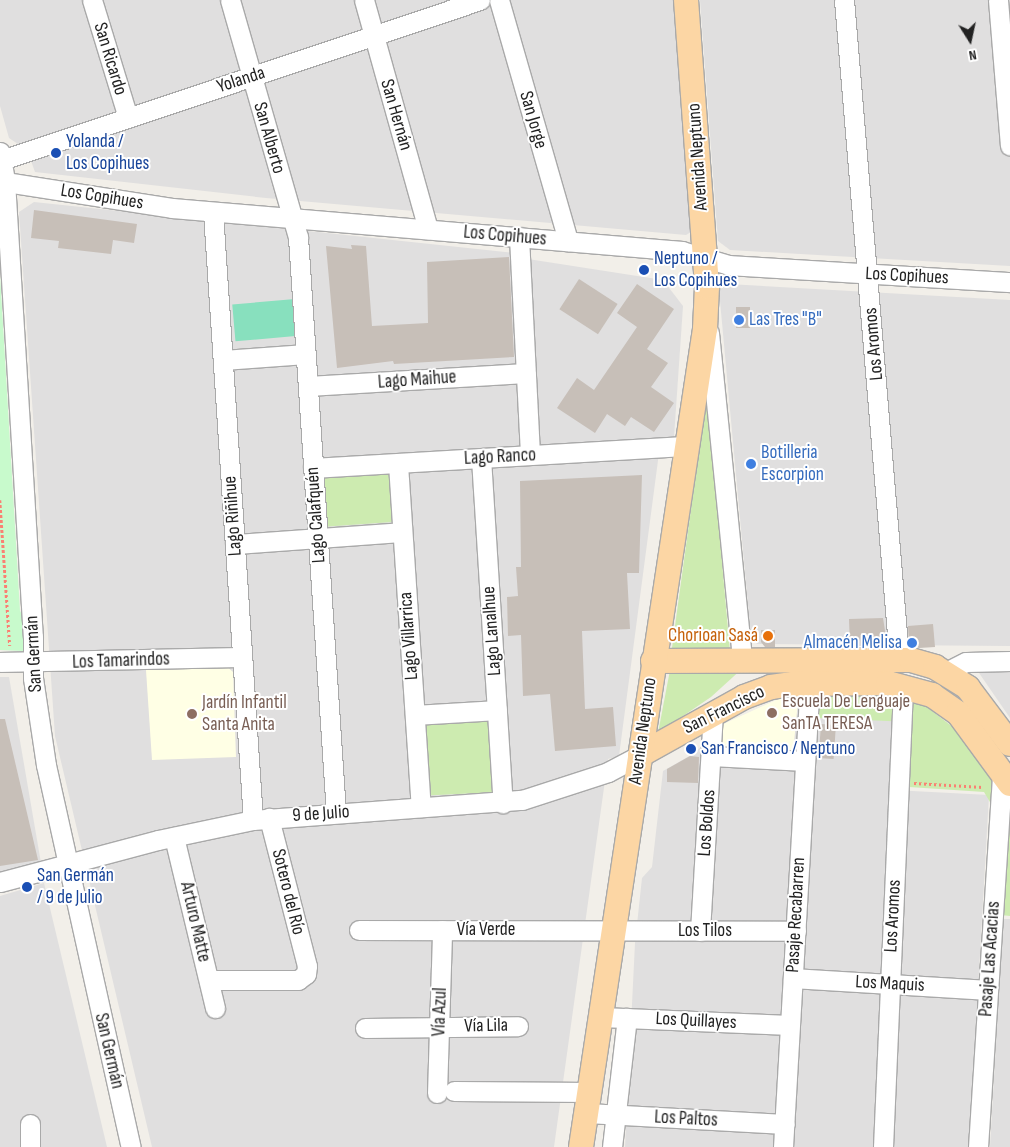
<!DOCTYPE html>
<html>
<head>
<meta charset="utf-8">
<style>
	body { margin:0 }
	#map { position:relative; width:1010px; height:1147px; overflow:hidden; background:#f2efe9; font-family:"Sofia Sans Condensed",sans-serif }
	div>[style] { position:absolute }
	.residential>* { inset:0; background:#e0dfdf }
	.education>* { inset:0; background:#ffffe5 }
	.grass>* { inset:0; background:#cdebb0; transform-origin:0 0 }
	.park>* { inset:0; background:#c8facc }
	.pitch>* { inset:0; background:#88e0be; transform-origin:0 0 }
	.building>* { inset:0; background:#c7bfb8; transform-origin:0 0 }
	.path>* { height:2.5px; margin-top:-1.25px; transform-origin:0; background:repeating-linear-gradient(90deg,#fa8072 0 2.5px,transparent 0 5px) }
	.roads { filter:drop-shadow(1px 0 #a9a9a9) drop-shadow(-1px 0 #a9a9a9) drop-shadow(0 1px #a9a9a9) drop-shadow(0 -1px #a9a9a9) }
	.minor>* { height:19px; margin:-9.5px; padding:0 9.5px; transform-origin:9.5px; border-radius:9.5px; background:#fff }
	.major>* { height:24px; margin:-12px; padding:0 12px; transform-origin:12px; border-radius:12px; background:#fcd6a4 }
	.dots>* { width:14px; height:14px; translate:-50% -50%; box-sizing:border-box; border:2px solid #fff; border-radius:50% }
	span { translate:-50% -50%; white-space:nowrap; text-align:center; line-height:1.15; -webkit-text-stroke:4px #fff; paint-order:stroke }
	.street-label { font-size:19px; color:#222 }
	.transit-label { font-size:19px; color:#164399 }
	.left { translate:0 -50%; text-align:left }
	.shop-label { font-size:19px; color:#366cbe }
	.right { translate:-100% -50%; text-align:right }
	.food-label { font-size:19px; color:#c56008 }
	.education-label { font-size:19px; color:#785e54 }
	.north { position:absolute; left:945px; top:15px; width:50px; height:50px; -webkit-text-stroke:4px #fff; paint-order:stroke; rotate:170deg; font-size:14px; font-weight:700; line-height:20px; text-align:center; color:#222 }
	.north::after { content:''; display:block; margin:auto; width:18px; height:22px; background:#222; clip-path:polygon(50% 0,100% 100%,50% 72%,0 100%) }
</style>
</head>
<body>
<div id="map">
	<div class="residential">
		<div style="clip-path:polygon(0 0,673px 0,691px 232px,686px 235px,266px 198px,35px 172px,27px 150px,9px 138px,0 106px)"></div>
		<div style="clip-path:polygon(700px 0,1010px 0,1010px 266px,730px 250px,718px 241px)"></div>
		<div style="clip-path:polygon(34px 202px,515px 253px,525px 461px,659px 453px,619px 756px,608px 759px,554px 1147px,152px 1147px,55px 736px,19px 212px)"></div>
		<div style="clip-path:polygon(528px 259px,663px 280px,683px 306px,674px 437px,538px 446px)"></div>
		<div style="clip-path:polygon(728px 284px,1010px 300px,1010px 646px,757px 644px,751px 637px,719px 290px)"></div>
		<div style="clip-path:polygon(977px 670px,1010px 670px,1010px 718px)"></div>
		<div style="clip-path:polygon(0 677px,9px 677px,41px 863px,0 873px)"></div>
		<div style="clip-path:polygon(790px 700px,799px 706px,800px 717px,895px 719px,893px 790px,989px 795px,969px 1147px,625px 1147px,635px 943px,642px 878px,652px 867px,663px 771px,693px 754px,721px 729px)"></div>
		<div style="clip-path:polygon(44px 883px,107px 1147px,0 1147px,0 896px)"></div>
		<div style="clip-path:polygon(1003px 919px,1010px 919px,1010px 1147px,990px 1147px)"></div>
	</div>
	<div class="education">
		<div style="clip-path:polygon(225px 665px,233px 672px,236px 757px,152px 760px,146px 670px)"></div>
		<div style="clip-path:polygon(785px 696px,798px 701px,793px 753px,720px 751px,719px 726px)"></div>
	</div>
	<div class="grass">
		<div style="clip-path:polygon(707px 392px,730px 652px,672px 648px)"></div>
		<div style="left:392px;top:469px;width:53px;height:68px;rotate:86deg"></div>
		<div style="clip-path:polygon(744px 667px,711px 697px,658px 733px,670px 670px)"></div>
		<div style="clip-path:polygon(886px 692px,919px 701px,958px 731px,1010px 805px,1010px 916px,1001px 915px,1003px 824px,984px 792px,909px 787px,910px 722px,818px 718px,817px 696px)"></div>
		<div style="left:494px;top:715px;width:77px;height:71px;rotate:87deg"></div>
	</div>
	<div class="park">
		<div style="clip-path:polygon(0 275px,20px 611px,25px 620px,26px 642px,23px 651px,0 650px)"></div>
	</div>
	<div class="pitch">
		<div style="left:295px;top:299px;width:37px;height:63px;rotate:85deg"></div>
	</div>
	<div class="building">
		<div style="clip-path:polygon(34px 210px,137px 224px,134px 243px,113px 240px,111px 254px,58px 248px,59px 241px,31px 238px)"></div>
		<div style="clip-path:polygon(351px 245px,366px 246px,372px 326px,428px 323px,427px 262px,509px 257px,514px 357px,394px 364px,393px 361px,337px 368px,326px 246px,352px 249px)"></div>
		<div style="left:579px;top:279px;width:46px;height:36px;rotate:33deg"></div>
		<div style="clip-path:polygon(637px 284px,674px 309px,647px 349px,668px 363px,651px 387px,674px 403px,654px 432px,631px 417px,625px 426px,607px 414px,595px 433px,557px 408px,577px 378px,594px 390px,637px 327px,617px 313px)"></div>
		<div style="left:736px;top:307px;width:14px;height:21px"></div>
		<div style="clip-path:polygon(642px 475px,639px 573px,627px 573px,630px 629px,582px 631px,585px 709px,613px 707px,616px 746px,555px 751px,550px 694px,523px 696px,521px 635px,508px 636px,507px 597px,518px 596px,516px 567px,521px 567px,520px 481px)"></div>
		<div style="clip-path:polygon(883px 618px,886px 637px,878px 646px,850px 646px,849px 619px)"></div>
		<div style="clip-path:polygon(933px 624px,935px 647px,919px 648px,909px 644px,908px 626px)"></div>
		<div style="clip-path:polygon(761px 630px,775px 630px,775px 647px,765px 647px,761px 642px)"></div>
		<div style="clip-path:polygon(0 719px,5px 719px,38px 860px,0 866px)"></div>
		<div style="left:821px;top:724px;width:15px;height:34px;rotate:4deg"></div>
		<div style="clip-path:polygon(690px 756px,699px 757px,698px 783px,667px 782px,667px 769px)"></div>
	</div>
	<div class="path">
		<div style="left:0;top:500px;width:146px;rotate:86.1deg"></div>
		<div style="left:914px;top:783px;width:69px;rotate:3.3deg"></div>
	</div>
	<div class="roads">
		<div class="minor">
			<div style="left:92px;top:0;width:123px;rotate:73deg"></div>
			<div style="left:230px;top:0;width:247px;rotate:74deg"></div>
			<div style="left:298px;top:237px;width:577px;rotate:86.23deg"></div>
			<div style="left:364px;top:0;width:238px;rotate:74.4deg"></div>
			<div style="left:499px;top:0;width:251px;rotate:74deg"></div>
			<div style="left:844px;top:0;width:660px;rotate:85.22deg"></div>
			<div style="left:998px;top:0;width:146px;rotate:85.3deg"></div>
			<div style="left:0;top:152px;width:29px;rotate:80deg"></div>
			<div style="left:5px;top:181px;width:457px;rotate:86.5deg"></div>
			<div style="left:33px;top:637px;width:41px;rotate:90deg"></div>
			<div style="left:33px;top:678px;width:88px;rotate:81.5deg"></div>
			<div style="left:46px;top:765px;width:391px;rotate:77.5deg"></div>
			<div style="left:2px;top:160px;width:504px;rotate:-18.51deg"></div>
			<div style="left:0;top:181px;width:174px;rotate:8.9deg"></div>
			<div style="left:172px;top:208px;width:512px;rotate:4.82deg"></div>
			<div style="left:682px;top:251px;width:49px;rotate:16.6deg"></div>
			<div style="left:729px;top:265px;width:282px;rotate:3.5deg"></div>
			<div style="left:213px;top:212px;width:609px;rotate:86.24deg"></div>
			<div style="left:519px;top:237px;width:218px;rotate:87.1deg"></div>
			<div style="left:709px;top:333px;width:329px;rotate:84.2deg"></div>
			<div style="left:223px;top:360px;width:83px;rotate:-4.1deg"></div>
			<div style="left:308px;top:386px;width:218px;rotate:-3.4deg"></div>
			<div style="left:481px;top:458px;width:346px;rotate:86.4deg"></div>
			<div style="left:398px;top:464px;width:344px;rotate:86.2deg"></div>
			<div style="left:313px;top:468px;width:375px;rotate:-3.4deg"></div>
			<div style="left:235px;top:544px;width:167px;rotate:-4.1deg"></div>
			<div style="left:0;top:662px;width:242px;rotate:-1.2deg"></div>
			<div style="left:946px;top:672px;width:22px;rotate:-27deg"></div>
			<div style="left:966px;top:662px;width:44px;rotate:-1.3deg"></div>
			<div style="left:415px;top:715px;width:82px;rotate:-3.5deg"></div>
			<div style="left:711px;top:756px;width:94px;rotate:3deg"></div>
			<div style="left:174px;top:837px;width:176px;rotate:76.5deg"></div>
			<div style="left:0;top:882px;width:163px;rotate:-14.9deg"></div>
			<div style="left:158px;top:840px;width:97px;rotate:-11.9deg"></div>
			<div style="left:253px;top:820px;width:270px;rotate:-4.3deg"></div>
			<div style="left:522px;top:800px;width:90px;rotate:-18deg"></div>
			<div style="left:608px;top:772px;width:36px;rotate:-28deg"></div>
			<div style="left:359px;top:930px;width:437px;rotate:0.1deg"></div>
			<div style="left:700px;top:931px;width:217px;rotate:-86.6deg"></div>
			<div style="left:793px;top:978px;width:195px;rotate:3.5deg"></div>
			<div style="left:209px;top:980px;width:89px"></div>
			<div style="left:298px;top:980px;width:10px;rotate:-37deg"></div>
			<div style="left:306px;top:974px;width:8px;rotate:-83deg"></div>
			<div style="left:307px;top:966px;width:153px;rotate:-104.4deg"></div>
			<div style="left:601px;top:1017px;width:189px;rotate:2.4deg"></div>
			<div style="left:365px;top:1028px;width:153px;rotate:-0.7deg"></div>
			<div style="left:454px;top:1091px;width:136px;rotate:0.4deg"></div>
			<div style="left:437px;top:1093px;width:163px;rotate:-88.2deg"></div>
			<div style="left:587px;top:1113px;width:198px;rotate:3.2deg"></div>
			<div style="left:30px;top:1124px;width:23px;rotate:90deg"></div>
			<div style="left:612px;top:1147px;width:130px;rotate:-83.4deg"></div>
			<div style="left:783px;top:1147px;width:465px;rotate:-86.7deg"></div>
			<div style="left:883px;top:1147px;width:462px;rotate:-87.5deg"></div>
			<div style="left:978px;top:1147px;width:376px;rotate:-86.3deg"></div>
		</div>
		<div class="major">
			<div style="left:653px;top:661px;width:258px;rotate:-0.2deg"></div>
			<div style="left:911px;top:660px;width:25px;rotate:16deg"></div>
			<div style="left:935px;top:667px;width:39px;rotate:32deg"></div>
			<div style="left:968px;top:688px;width:70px;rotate:53.1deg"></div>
			<div style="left:640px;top:755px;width:119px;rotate:-29.1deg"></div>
			<div style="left:744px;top:697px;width:29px;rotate:-20deg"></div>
			<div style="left:771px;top:687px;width:22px;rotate:-8deg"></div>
			<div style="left:793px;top:684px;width:95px;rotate:-0.6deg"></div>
			<div style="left:888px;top:683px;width:46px;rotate:15.3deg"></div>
			<div style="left:932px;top:695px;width:32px;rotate:35deg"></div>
			<div style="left:958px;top:713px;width:88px;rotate:53.8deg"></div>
			<div style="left:581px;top:1147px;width:827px;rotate:-81.38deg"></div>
			<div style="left:705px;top:329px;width:43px;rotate:-87.3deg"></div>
			<div style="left:707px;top:286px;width:287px;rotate:-94.2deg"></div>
		</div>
	</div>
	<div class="dots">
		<div style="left:56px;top:153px;background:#1a4fb4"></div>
		<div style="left:644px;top:270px;background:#1a4fb4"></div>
		<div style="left:739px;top:320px;background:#3f7fe0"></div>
		<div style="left:751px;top:464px;background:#3f7fe0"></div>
		<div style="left:768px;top:636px;background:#e8710a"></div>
		<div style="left:912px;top:643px;background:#3f7fe0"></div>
		<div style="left:772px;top:713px;background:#8d6e63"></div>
		<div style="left:192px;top:714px;background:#8d6e63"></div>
		<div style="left:691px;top:749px;background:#1a4fb4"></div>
		<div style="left:27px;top:887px;background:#1a4fb4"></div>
	</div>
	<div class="street-label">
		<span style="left:110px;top:59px;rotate:73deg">San Ricardo</span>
		<span style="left:241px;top:80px;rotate:-18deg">Yolanda</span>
		<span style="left:396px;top:115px;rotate:74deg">San Hernán</span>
		<span style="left:533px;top:120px;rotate:74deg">San Jorge</span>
		<span style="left:269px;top:138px;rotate:74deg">San Alberto</span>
		<span style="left:698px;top:157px;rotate:-94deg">Avenida Neptuno</span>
		<span style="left:102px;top:197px;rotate:9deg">Los Copihues</span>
		<span style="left:505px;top:236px;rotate:5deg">Los Copihues</span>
		<span style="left:907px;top:276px;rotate:3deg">Los Copihues</span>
		<span style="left:874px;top:344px;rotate:-95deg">Los Aromos</span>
		<span style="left:417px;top:380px;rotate:-4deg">Lago Maihue</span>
		<span style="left:500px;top:457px;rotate:-3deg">Lago Ranco</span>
		<span style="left:316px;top:515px;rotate:-94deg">Lago Calafquén</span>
		<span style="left:233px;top:516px;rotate:-94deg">Lago Riñihue</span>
		<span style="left:492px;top:631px;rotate:-94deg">Lago Lanalhue</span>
		<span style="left:409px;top:636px;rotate:-94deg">Lago Villarrica</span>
		<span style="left:34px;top:654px;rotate:-93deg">San Germán</span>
		<span style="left:121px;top:661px;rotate:-2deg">Los Tamarindos</span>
		<span style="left:724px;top:710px;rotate:-26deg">San Francisco</span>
		<span style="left:643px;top:731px;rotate:-82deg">Avenida Neptuno</span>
		<span style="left:321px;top:814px;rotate:-4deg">9 de Julio</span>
		<span style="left:707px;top:823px;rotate:-86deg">Los Boldos</span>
		<span style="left:288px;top:892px;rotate:76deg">Sotero del Río</span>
		<span style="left:796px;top:915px;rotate:-87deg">Pasaje Recabarren</span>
		<span style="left:893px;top:916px;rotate:-87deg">Los Aromos</span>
		<span style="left:195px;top:922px;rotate:77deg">Arturo Matte</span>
		<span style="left:486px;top:930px">Vía Verde</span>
		<span style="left:705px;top:931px">Los Tilos</span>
		<span style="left:990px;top:959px;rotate:-86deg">Pasaje Las Acacias</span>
		<span style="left:890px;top:984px;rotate:3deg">Los Maquis</span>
		<span style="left:440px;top:1012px;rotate:-88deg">Vía Azul</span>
		<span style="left:696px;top:1021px;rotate:3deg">Los Quillayes</span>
		<span style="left:486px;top:1026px;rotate:-1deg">Vía Lila</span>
		<span style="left:109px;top:1051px;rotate:77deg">San Germán</span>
		<span style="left:686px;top:1119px;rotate:3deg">Los Paltos</span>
	</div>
	<div class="transit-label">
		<span class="left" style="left:66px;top:153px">Yolanda /<br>Los Copihues</span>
		<span class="left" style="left:654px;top:270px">Neptuno /<br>Los Copihues</span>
		<span class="left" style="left:701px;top:749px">San Francisco / Neptuno</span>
		<span class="left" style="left:37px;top:887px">San Germán<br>/ 9 de Julio</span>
	</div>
	<div class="shop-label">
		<span class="left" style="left:749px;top:320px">Las Tres "B"</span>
		<span class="left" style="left:761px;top:464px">Botilleria<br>Escorpion</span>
		<span class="right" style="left:902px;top:643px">Almacén Melisa</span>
	</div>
	<div class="food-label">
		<span class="right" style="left:758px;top:636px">Chorioan Sasá</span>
	</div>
	<div class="education-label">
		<span class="left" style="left:782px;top:713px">Escuela De Lenguaje<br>SanTA TERESA</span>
		<span class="left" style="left:202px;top:714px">Jardín Infantil<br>Santa Anita</span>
	</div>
	<div class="north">N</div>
</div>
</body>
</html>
